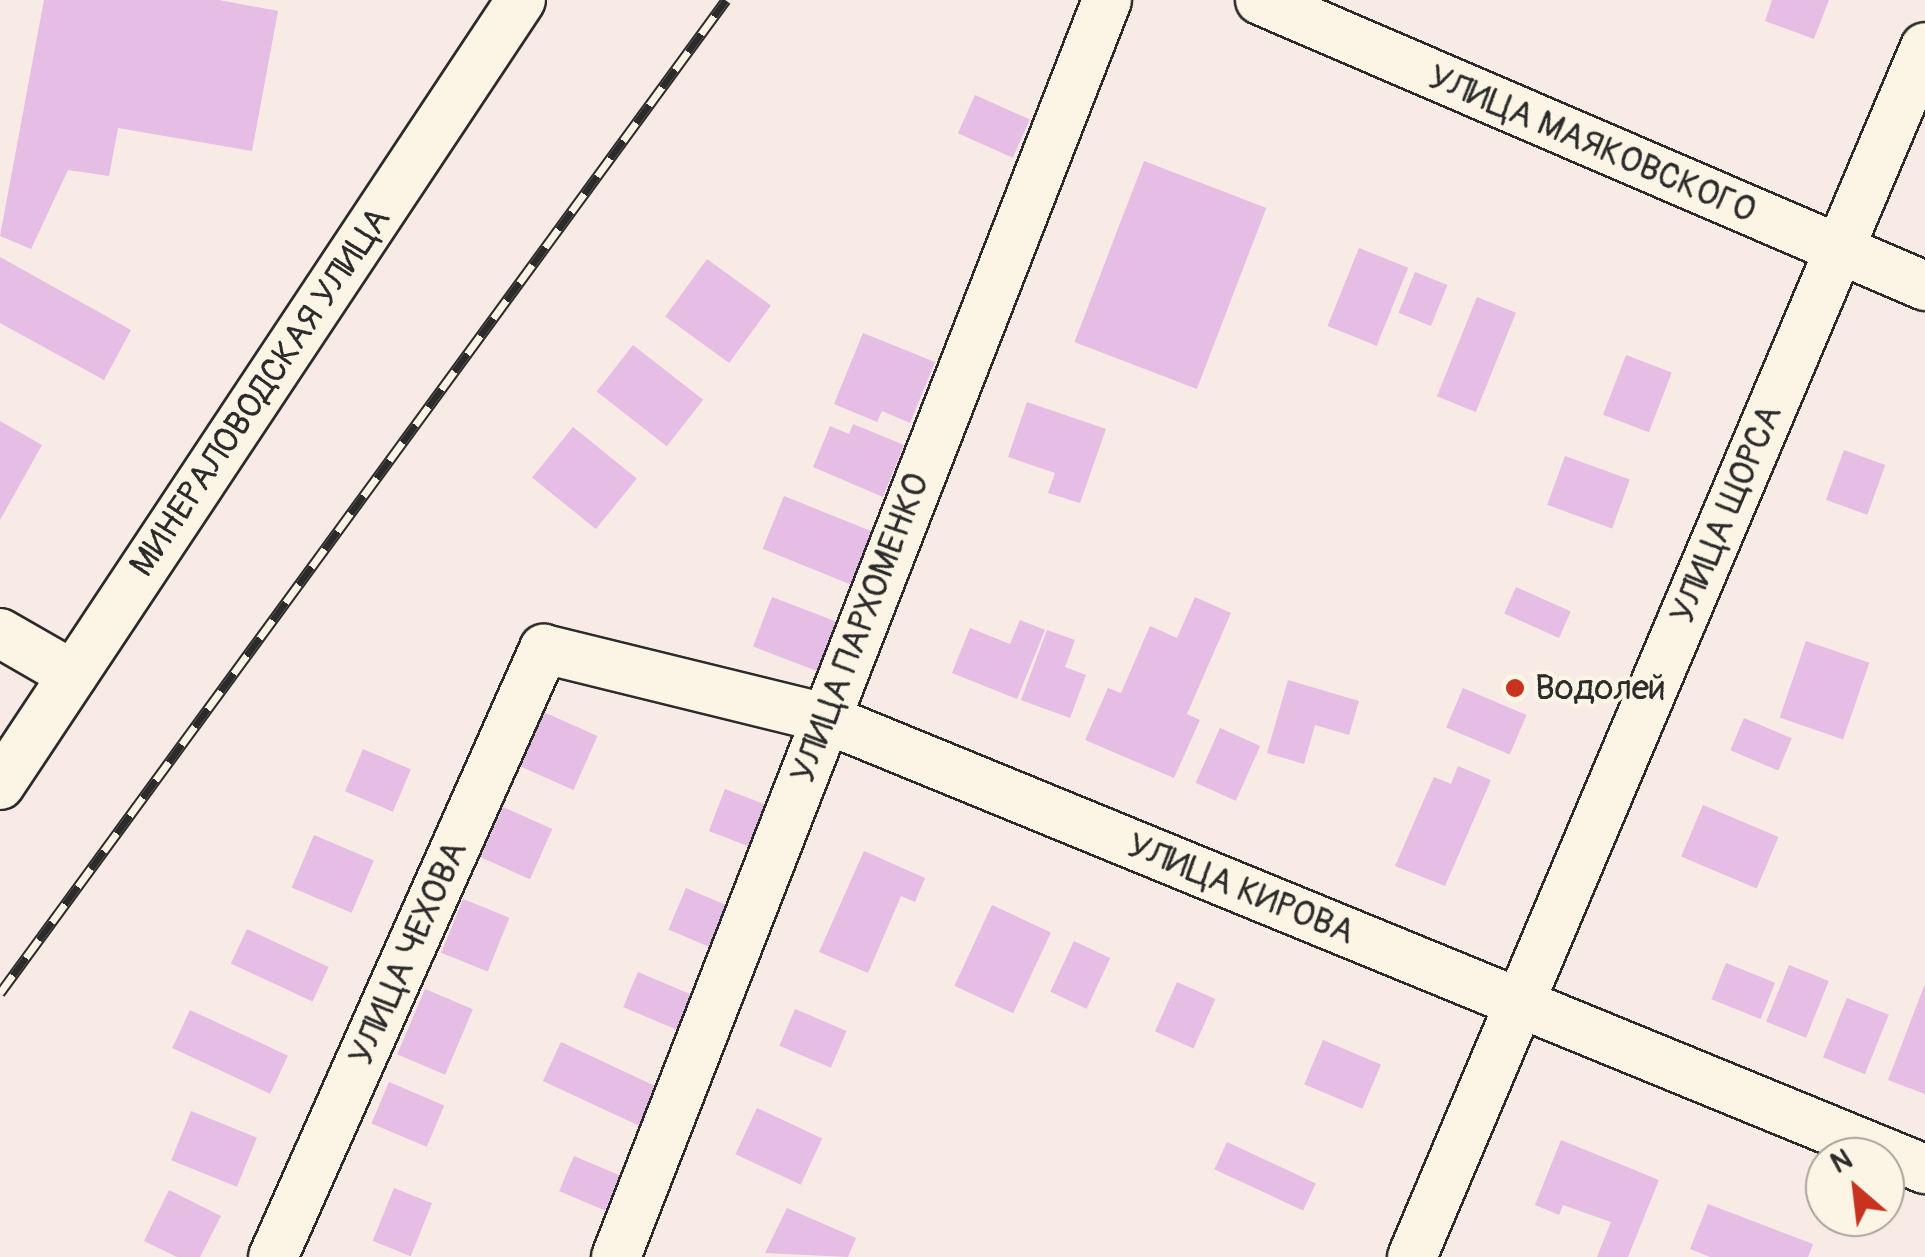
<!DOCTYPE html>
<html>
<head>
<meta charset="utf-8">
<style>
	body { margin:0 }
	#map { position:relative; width:1925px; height:1257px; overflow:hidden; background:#f8eae5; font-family:Pangolin,sans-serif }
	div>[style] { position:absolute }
	.building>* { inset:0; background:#e6bde4; transform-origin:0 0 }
	.roads { filter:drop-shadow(2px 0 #2b2b2b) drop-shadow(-2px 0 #2b2b2b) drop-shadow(0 2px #2b2b2b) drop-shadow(0 -2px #2b2b2b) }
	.minor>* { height:48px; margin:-24px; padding:0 24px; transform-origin:24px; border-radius:24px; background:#fcf5e5 }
	.rail>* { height:11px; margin-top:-5.5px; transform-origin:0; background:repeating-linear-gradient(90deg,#fcf5e5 0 22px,#2b2b2b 0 44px); box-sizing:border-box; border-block:2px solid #2b2b2b }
	.dots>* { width:28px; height:28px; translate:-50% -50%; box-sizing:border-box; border:5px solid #fcf5e5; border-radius:50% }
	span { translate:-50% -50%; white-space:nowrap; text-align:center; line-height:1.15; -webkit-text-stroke:8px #fcf5e5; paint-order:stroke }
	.street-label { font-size:35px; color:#2b2b2b }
	.poi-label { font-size:35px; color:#2b2b2b }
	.left { translate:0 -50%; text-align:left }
	.north { position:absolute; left:1805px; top:1137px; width:100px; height:100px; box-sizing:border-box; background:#fcf5e5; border:2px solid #a8a49b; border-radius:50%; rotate:332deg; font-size:28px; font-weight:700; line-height:40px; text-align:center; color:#2b2b2b }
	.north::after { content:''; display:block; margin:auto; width:35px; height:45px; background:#c8321e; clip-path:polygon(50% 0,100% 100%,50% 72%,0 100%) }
</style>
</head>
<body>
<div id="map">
	<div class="building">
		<div style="clip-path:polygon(44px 0,219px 0,278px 11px,252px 151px,118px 128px,109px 176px,68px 170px,31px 249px,0 236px)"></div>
		<div style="clip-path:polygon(1772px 0,1829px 0,1814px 39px,1765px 21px)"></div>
		<div style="left:975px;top:95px;width:60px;height:42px;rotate:24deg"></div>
		<div style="left:1144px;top:161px;width:131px;height:194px;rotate:21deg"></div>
		<div style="left:1359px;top:248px;width:53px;height:84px;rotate:22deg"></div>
		<div style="clip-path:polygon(0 257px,131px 330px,104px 380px,0 323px)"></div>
		<div style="left:707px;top:259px;width:79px;height:71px;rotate:36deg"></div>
		<div style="left:1415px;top:272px;width:35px;height:44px;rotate:22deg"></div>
		<div style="left:1477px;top:297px;width:42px;height:107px;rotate:22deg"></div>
		<div style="clip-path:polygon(863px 333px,935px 362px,910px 423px,882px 411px,877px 422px,834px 404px)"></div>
		<div style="left:633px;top:345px;width:89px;height:59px;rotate:38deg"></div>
		<div style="left:1626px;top:355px;width:49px;height:64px;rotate:21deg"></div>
		<div style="clip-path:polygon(1027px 402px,1106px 429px,1080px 503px,1048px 493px,1055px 473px,1008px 457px)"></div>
		<div style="clip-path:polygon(0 421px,42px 445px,0 520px)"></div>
		<div style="clip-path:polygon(853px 424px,904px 445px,883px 497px,813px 467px,830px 426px,849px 434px)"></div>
		<div style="left:573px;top:427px;width:82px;height:65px;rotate:39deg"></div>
		<div style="left:1844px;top:450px;width:44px;height:53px;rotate:20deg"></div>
		<div style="left:1565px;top:456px;width:69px;height:52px;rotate:20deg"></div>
		<div style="left:784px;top:496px;width:97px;height:57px;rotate:22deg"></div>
		<div style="left:1516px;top:587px;width:60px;height:29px;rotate:24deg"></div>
		<div style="left:772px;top:597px;width:70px;height:53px;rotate:21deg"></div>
		<div style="clip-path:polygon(1195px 597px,1231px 613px,1187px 714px,1200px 720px,1174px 778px,1085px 740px,1108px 688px,1121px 693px,1150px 626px,1177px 638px)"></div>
		<div style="clip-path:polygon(1020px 620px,1045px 630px,1017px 699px,952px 673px,970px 628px,1010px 644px)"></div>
		<div style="clip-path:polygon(1047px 630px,1075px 640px,1065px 667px,1086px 675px,1070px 718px,1021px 700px)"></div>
		<div style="left:1806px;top:641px;width:67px;height:81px;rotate:19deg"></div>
		<div style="clip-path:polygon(1288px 680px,1359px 701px,1349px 735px,1315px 725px,1304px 764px,1267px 753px)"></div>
		<div style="left:1463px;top:688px;width:69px;height:43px;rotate:23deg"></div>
		<div style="left:539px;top:710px;width:64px;height:59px;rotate:24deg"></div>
		<div style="left:1744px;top:718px;width:52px;height:35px;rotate:23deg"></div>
		<div style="left:1220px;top:728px;width:44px;height:60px;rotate:24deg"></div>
		<div style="left:363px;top:749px;width:52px;height:46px;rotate:23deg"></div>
		<div style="clip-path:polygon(1458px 766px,1491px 780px,1445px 886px,1395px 866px,1434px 777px,1451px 784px)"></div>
		<div style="left:725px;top:789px;width:55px;height:45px;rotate:21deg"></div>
		<div style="left:1703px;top:805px;width:82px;height:56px;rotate:23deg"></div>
		<div style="left:503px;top:807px;width:54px;height:55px;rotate:24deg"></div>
		<div style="left:314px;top:835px;width:65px;height:57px;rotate:23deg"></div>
		<div style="clip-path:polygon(864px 851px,925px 878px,915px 902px,901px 896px,868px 973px,819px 952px)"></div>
		<div style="left:686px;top:888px;width:53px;height:45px;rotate:23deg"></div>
		<div style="left:463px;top:899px;width:50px;height:58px;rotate:22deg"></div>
		<div style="left:992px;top:905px;width:65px;height:89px;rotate:25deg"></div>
		<div style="left:247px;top:929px;width:90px;height:38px;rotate:25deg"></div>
		<div style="left:1074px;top:941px;width:40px;height:56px;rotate:25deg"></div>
		<div style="left:1726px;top:963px;width:53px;height:39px;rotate:22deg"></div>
		<div style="left:1789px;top:965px;width:43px;height:61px;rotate:22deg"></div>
		<div style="left:638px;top:972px;width:66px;height:38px;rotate:23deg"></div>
		<div style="left:1177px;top:982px;width:42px;height:54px;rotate:24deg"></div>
		<div style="clip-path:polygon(1925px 984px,1925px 1094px,1888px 1080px)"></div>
		<div style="left:425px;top:989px;width:52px;height:71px;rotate:23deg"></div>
		<div style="left:1847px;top:998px;width:45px;height:64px;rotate:22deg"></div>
		<div style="left:795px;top:1009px;width:56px;height:40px;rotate:23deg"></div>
		<div style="left:190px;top:1010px;width:108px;height:42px;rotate:25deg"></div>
		<div style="left:1323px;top:1040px;width:63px;height:48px;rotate:23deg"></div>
		<div style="left:561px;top:1042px;width:108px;height:43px;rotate:25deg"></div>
		<div style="left:389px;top:1082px;width:60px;height:45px;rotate:23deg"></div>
		<div style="left:757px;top:1108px;width:72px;height:51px;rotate:25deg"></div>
		<div style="left:191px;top:1111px;width:71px;height:53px;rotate:22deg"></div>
		<div style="clip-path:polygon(1561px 1140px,1659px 1180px,1628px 1257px,1597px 1257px,1611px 1222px,1563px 1205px,1559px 1215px,1535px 1205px)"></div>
		<div style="left:1227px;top:1142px;width:98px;height:30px;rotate:25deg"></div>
		<div style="left:574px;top:1156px;width:50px;height:38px;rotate:23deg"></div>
		<div style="left:394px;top:1188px;width:41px;height:57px;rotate:22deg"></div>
		<div style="clip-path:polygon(169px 1190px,221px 1216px,200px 1257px,177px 1257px,144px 1241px)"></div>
		<div style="clip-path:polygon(1708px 1204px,1813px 1244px,1808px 1257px,1710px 1257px,1690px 1249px)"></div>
		<div style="clip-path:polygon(787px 1208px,856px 1238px,848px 1257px,765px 1253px)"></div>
	</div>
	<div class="roads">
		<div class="minor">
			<div style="left:1260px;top:0;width:724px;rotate:23.27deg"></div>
			<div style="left:0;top:633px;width:84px;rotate:29.9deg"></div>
			<div style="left:0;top:785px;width:942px;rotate:-56.43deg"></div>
			<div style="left:273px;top:1257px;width:666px;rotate:-65.98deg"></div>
			<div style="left:544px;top:649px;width:288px;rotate:13.8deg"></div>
			<div style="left:824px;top:718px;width:1190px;rotate:22.28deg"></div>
			<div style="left:616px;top:1257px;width:1349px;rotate:-68.66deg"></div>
			<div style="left:1412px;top:1257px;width:1314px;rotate:-67.02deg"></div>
		</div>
	</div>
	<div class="rail">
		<div style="left:0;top:993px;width:1230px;rotate:-53.83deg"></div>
	</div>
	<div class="dots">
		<div style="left:1515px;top:688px;background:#c8321e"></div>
	</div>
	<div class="street-label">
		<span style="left:1592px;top:144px;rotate:23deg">УЛИЦА МАЯКОВСКОГО</span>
		<span style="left:260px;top:392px;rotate:-56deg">МИНЕРАЛОВОДСКАЯ УЛИЦА</span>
		<span style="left:1726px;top:514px;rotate:-67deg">УЛИЦА ЩОРСА</span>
		<span style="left:860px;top:628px;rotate:-69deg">УЛИЦА ПАРХОМЕНКО</span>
		<span style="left:1241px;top:889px;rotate:22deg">УЛИЦА КИРОВА</span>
		<span style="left:408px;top:953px;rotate:-66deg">УЛИЦА ЧЕХОВА</span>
	</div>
	<div class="poi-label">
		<span class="left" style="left:1535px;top:688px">Водолей</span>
	</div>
	<div class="north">N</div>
</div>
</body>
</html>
